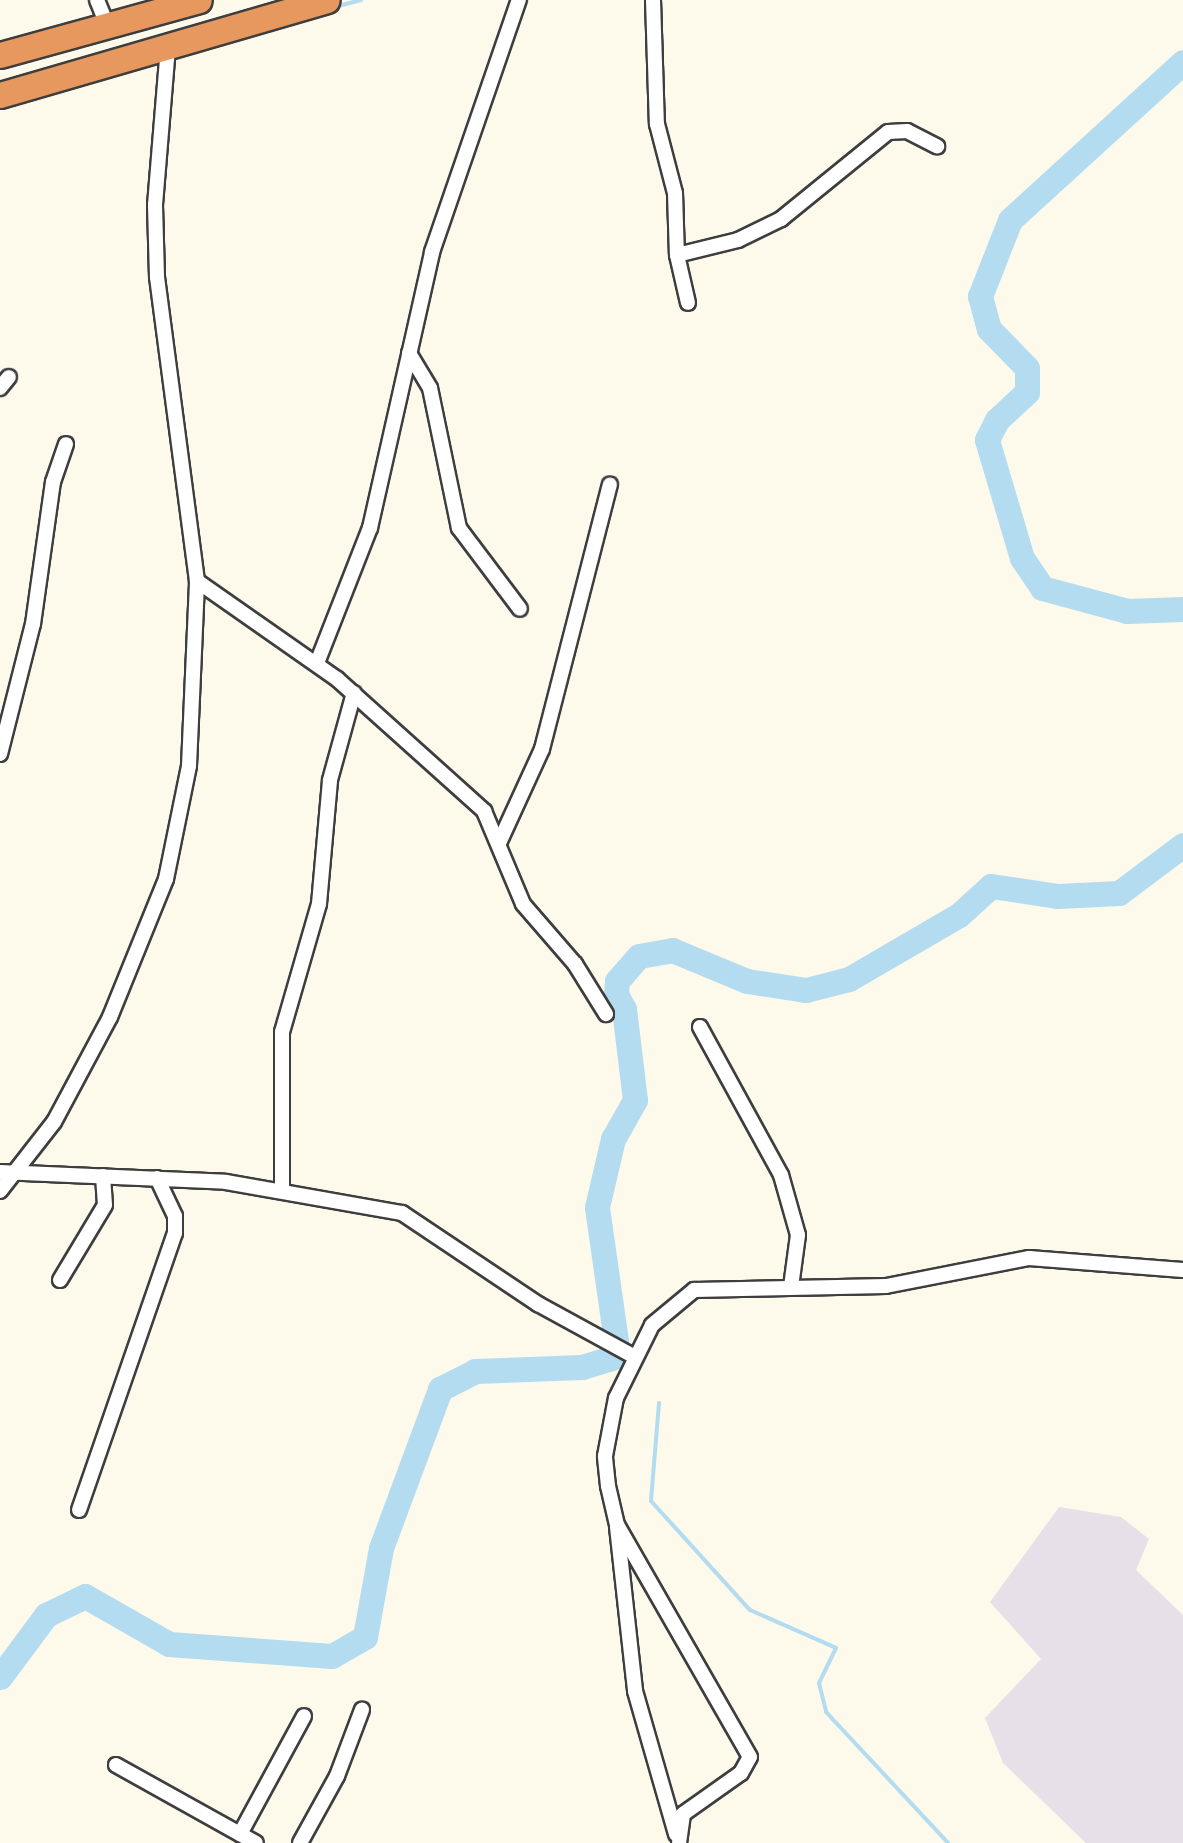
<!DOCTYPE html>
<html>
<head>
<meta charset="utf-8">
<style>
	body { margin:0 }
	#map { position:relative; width:1183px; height:1843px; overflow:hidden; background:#fdf9eb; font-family:"Zilla Slab",serif }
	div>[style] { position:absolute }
	.industrial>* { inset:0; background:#e8e0e9 }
	.stream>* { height:4px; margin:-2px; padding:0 2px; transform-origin:2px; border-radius:2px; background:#b4dcf0 }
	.river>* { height:25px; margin:-12.5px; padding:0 12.5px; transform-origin:12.5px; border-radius:12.5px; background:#b4dcf0 }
	.roads { filter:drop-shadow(2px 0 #3e3e3e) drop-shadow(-2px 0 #3e3e3e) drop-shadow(0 2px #3e3e3e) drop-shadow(0 -2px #3e3e3e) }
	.street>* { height:14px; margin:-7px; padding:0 7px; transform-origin:7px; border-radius:7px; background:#fff }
	.highway>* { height:25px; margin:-12.5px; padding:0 12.5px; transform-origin:12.5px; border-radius:12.5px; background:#e7985f }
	span { translate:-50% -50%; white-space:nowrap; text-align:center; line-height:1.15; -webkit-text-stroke:10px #fff; paint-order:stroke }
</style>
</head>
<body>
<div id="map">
	<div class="industrial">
		<div style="clip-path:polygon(1059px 1507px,1121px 1517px,1149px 1539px,1136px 1570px,1183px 1615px,1183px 1843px,1086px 1843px,1003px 1763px,985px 1718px,1041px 1659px,990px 1602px)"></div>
	</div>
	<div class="stream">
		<div style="left:331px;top:8px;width:31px;rotate:-15deg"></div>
		<div style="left:659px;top:1403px;width:98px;rotate:94.7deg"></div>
		<div style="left:651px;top:1501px;width:147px;rotate:47.8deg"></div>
		<div style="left:750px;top:1610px;width:94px;rotate:23.8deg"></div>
		<div style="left:836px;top:1648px;width:39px;rotate:116deg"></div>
		<div style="left:819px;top:1683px;width:30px;rotate:76deg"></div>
		<div style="left:826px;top:1712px;width:179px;rotate:47deg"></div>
	</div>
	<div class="river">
		<div style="left:1183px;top:62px;width:234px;rotate:137.6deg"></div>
		<div style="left:1010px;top:220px;width:82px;rotate:111.5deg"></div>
		<div style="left:980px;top:296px;width:34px;rotate:75deg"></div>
		<div style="left:989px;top:329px;width:54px;rotate:45.7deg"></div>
		<div style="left:1027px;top:368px;width:24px;rotate:90deg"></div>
		<div style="left:1027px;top:392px;width:41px;rotate:137deg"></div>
		<div style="left:997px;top:420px;width:22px;rotate:117deg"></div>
		<div style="left:987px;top:440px;width:123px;rotate:73.5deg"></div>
		<div style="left:1022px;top:558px;width:36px;rotate:56deg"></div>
		<div style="left:1042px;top:588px;width:88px;rotate:15.1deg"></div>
		<div style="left:1127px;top:611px;width:56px;rotate:-2deg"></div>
		<div style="left:0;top:1677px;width:77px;rotate:-53.4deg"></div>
		<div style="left:46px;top:1615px;width:43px;rotate:-26deg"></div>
		<div style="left:85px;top:1596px;width:97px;rotate:29.7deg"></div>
		<div style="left:169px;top:1644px;width:163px;rotate:4.2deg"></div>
		<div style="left:332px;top:1656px;width:38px;rotate:-30deg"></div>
		<div style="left:365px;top:1637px;width:90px;rotate:-79.8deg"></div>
		<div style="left:381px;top:1548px;width:170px;rotate:-69.6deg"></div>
		<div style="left:440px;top:1389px;width:39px;rotate:-27deg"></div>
		<div style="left:475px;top:1371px;width:107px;rotate:-2.1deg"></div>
		<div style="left:582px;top:1367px;width:31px;rotate:-17deg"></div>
		<div style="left:612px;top:1358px;width:17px;rotate:-77deg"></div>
		<div style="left:616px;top:1341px;width:135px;rotate:-98.1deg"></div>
		<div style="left:597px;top:1207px;width:70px;rotate:-76.8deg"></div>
		<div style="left:613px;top:1139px;width:45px;rotate:-60.6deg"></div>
		<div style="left:635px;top:1100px;width:92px;rotate:-96.9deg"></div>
		<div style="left:624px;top:1009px;width:17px;rotate:-118deg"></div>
		<div style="left:616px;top:994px;width:13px;rotate:-86deg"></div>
		<div style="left:617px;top:981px;width:33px;rotate:-49deg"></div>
		<div style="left:639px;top:956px;width:34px;rotate:-10deg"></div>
		<div style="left:672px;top:950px;width:81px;rotate:22.5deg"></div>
		<div style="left:747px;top:981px;width:60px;rotate:8.7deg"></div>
		<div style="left:806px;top:990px;width:44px;rotate:-14.3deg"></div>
		<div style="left:849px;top:979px;width:127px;rotate:-30.2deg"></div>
		<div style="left:959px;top:915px;width:43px;rotate:-42.2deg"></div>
		<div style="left:991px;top:886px;width:68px;rotate:8.5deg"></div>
		<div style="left:1058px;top:896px;width:61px;rotate:-2.8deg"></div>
		<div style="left:1119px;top:893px;width:80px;rotate:-36.9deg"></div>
	</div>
	<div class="roads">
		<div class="street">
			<div style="left:97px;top:0;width:24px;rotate:68deg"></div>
			<div style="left:653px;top:0;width:124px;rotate:88.2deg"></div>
			<div style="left:657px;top:124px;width:71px;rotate:75.4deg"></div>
			<div style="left:675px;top:193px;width:62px;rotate:88.2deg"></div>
			<div style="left:677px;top:255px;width:49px;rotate:77.1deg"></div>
			<div style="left:677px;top:255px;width:63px;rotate:-13.8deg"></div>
			<div style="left:738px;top:240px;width:48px;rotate:-26deg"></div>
			<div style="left:781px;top:219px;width:138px;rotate:-39.1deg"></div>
			<div style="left:888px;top:132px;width:19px;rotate:-3deg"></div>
			<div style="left:907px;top:131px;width:34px;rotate:27deg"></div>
			<div style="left:409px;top:353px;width:41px;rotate:59deg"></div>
			<div style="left:430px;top:388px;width:143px;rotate:78.3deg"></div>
			<div style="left:459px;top:528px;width:101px;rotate:53deg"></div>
			<div style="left:0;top:388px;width:14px;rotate:-51deg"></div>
			<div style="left:197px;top:581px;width:171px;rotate:35deg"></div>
			<div style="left:337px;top:679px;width:198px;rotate:41.9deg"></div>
			<div style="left:484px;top:811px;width:101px;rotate:67.2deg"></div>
			<div style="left:523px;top:904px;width:79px;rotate:49.1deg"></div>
			<div style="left:575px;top:964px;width:59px;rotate:58.2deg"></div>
			<div style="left:317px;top:663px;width:145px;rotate:-68.6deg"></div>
			<div style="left:370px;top:528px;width:283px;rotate:-77.3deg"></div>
			<div style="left:432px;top:252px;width:267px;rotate:-71deg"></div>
			<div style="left:0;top:754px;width:134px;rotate:-75.8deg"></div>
			<div style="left:33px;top:624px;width:143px;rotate:-82deg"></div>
			<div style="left:53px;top:482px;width:40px;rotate:-71.1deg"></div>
			<div style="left:499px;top:843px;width:103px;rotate:-65.4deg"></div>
			<div style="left:542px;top:749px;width:273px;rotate:-75.6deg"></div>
			<div style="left:700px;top:1027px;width:169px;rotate:61.3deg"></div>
			<div style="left:781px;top:1175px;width:62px;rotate:74.2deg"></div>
			<div style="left:798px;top:1235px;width:52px;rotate:97.7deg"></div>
			<div style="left:0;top:1172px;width:226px;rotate:2.5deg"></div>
			<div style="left:226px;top:1182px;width:179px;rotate:10deg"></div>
			<div style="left:402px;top:1213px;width:164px;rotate:33.8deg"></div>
			<div style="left:538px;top:1304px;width:108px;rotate:28.7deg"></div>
			<div style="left:282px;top:1189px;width:157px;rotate:-90deg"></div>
			<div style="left:282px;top:1032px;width:133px;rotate:-73.9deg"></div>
			<div style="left:319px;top:904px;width:124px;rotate:-84.9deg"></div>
			<div style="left:330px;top:780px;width:90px;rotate:-74.6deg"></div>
			<div style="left:0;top:1191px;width:88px;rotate:-52deg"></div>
			<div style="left:54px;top:1122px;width:119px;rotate:-61.9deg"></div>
			<div style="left:110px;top:1017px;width:149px;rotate:-67.9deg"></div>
			<div style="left:166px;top:879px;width:115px;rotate:-78.5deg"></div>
			<div style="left:189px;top:766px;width:185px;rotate:-87.5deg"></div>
			<div style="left:197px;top:581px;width:307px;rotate:-97.5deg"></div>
			<div style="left:157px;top:277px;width:72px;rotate:-91.6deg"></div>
			<div style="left:155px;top:205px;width:160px;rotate:-85.3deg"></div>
			<div style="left:60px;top:1280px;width:87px;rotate:-59deg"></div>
			<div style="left:105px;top:1205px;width:29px;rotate:-94deg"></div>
			<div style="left:79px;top:1510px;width:293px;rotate:-70.9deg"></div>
			<div style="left:175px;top:1233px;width:17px;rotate:-90deg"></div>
			<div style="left:175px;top:1216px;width:42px;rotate:-115.3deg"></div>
			<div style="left:617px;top:1527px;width:165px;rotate:83.7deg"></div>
			<div style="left:635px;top:1691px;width:149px;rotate:74deg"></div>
			<div style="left:116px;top:1765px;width:160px;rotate:29.1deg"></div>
			<div style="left:240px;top:1834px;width:134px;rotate:-61.5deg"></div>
			<div style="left:300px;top:1843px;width:77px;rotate:-61.1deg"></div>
			<div style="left:337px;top:1776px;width:71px;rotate:-69.3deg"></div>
			<div style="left:679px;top:1843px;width:29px;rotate:-82deg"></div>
			<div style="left:683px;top:1814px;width:71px;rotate:-35.3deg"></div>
			<div style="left:741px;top:1773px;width:18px;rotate:-61deg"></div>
			<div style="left:750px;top:1757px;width:267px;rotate:-119.8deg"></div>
			<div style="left:617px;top:1525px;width:40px;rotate:-103deg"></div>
			<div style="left:608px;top:1486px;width:30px;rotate:-96deg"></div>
			<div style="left:605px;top:1456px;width:59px;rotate:-79.3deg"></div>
			<div style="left:616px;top:1398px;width:81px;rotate:-63.7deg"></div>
			<div style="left:652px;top:1325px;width:55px;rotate:-39.8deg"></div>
			<div style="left:694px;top:1290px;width:192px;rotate:-1.2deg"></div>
			<div style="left:886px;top:1286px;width:146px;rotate:-11.1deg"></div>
			<div style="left:1029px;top:1258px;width:154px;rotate:4.5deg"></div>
		</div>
		<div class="highway">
			<div style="left:0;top:55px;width:206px;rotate:-15.4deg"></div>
			<div style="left:0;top:95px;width:340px;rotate:-16.2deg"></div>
		</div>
	</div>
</div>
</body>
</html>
